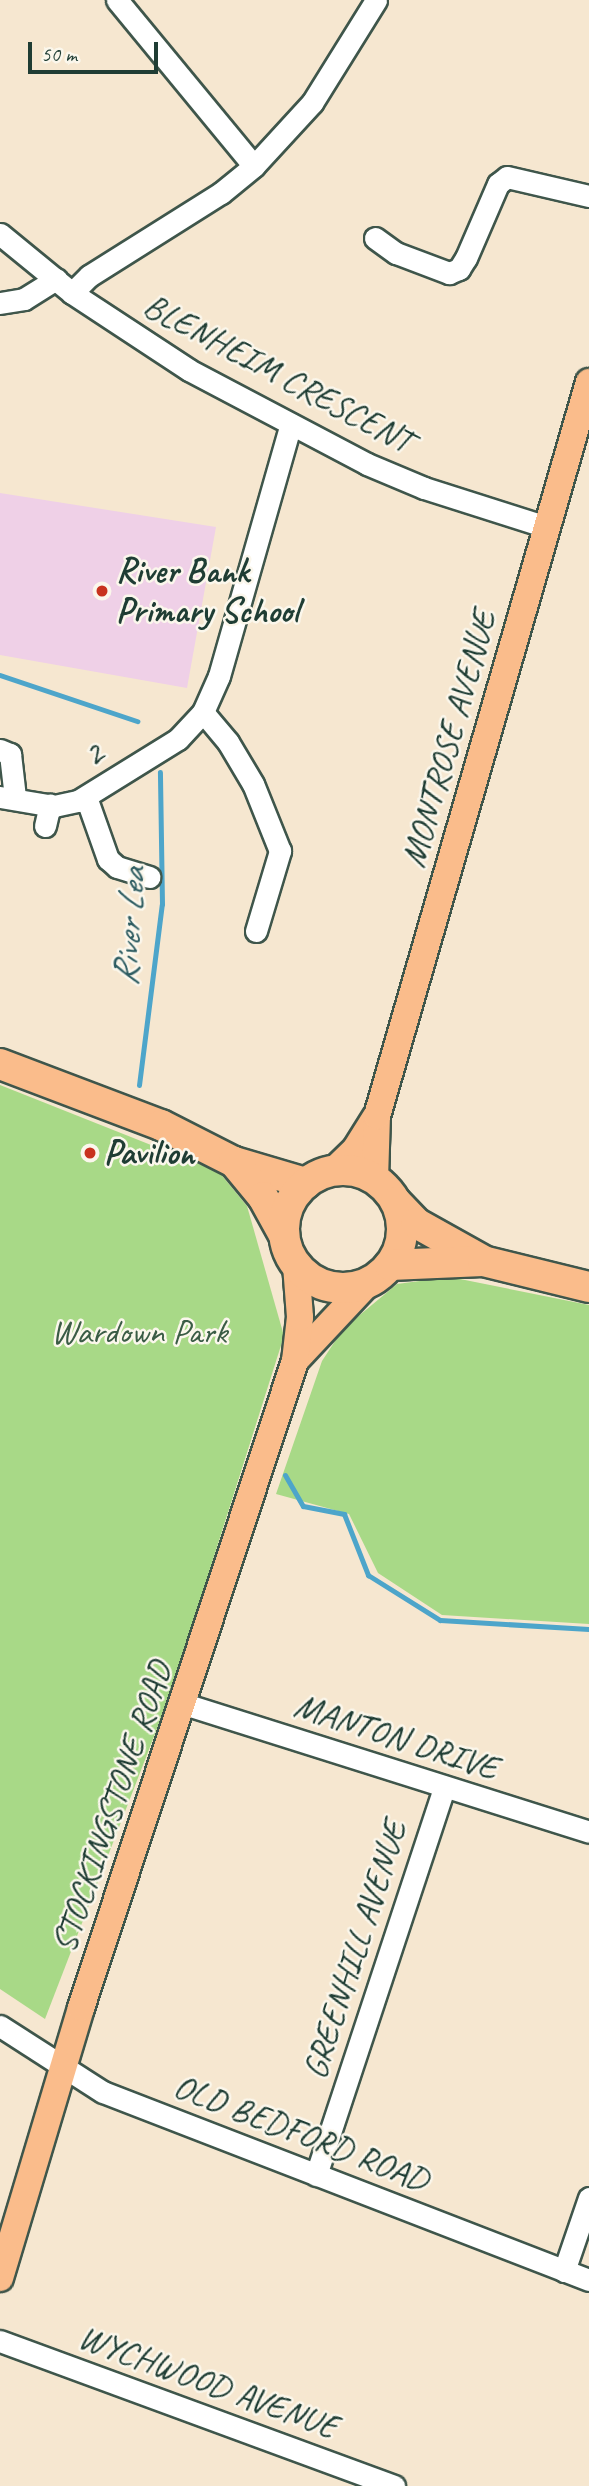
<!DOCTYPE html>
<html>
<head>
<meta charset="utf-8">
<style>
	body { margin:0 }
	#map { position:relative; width:589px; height:2486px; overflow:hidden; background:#f6e7d0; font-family:Caveat,sans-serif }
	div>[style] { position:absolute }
	.built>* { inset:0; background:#efd0e7 }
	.green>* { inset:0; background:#a8d987 }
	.stream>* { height:5px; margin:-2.5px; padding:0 2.5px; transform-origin:2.5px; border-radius:2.5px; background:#4da5ca }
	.roads { filter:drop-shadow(2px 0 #3f564b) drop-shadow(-2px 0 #3f564b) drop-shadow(0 2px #3f564b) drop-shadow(0 -2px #3f564b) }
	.minor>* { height:21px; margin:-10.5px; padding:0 10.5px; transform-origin:10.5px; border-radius:10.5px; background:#fff }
	.major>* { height:26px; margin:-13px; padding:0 13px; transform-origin:13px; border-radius:13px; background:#fabc8b }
	.highway>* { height:30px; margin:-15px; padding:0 15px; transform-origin:15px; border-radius:15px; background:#fabc8b }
	.highway>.ring { margin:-15px; padding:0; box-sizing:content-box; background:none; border:30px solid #fabc8b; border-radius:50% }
	.dots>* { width:19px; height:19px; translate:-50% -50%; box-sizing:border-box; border:4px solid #fbf7ec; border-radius:50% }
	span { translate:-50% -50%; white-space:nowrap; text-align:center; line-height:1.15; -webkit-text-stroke:5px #fbf7ec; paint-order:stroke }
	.street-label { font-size:35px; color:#1f3d34 }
	.poi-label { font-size:35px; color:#1f3d34; font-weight:700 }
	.left { translate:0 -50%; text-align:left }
	.park-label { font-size:35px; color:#3a5c45 }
	.water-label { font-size:37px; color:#2d5c61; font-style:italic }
	.scale { position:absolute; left:28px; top:42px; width:130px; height:32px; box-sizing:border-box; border:4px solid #1f3d34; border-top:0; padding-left:9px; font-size:21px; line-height:24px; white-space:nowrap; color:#1f3d34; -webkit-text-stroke:5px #fbf7ec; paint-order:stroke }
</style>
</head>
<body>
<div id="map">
	<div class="built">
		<div style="clip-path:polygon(0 493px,216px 527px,187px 688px,0 655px)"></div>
	</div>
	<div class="green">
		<div style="clip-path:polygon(0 1085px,219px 1172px,247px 1206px,284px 1336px,170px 1695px,45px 2019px,0 1989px)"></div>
		<div style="clip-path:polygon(450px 1277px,589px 1305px,589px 1624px,442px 1615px,378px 1573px,349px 1514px,276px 1494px,322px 1361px,343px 1329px,397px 1284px)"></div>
	</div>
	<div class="stream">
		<div style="left:0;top:675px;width:145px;rotate:18.6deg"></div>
		<div style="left:139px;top:1085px;width:182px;rotate:-82.8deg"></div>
		<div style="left:162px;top:904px;width:132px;rotate:-90.9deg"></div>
		<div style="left:285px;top:1475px;width:36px;rotate:60deg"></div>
		<div style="left:303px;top:1506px;width:42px;rotate:11deg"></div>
		<div style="left:344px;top:1514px;width:66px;rotate:68.5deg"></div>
		<div style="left:368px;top:1575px;width:85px;rotate:32deg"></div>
		<div style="left:440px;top:1620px;width:149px;rotate:3.5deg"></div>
	</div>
	<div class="roads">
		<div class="minor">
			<div style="left:117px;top:0;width:215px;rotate:50.5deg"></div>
			<div style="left:0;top:234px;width:93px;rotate:39.3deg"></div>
			<div style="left:72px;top:293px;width:140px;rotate:33.3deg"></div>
			<div style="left:189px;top:370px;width:201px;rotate:27.8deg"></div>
			<div style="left:367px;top:464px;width:62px;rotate:22.8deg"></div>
			<div style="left:424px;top:488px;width:129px;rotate:17.6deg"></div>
			<div style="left:375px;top:238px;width:26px;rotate:36deg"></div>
			<div style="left:396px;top:253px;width:57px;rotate:20.7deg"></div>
			<div style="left:449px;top:273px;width:11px;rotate:-22deg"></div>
			<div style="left:459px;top:269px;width:13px;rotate:-58deg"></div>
			<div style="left:466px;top:258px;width:81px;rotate:-66.6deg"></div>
			<div style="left:498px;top:184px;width:11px;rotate:-38deg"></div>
			<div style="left:507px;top:177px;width:84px;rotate:13deg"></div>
			<div style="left:72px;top:293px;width:24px;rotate:-45deg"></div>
			<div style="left:89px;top:276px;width:156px;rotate:-32.2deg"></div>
			<div style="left:221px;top:193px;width:43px;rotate:-39.3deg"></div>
			<div style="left:254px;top:166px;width:86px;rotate:-47.4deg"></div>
			<div style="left:312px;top:103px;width:121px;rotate:-58.1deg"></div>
			<div style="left:0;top:303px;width:24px;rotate:-9deg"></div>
			<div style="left:24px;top:299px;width:38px;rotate:-32deg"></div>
			<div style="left:0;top:750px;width:11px;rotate:22deg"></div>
			<div style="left:10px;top:754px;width:43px;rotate:83.4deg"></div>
			<div style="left:0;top:797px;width:55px;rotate:9.5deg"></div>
			<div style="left:54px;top:806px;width:25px;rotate:-12deg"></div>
			<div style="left:78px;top:801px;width:118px;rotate:-31.8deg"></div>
			<div style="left:178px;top:739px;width:37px;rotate:-47deg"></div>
			<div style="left:86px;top:797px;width:66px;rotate:70.5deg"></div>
			<div style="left:108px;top:859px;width:12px;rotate:42deg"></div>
			<div style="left:117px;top:867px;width:34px;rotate:17deg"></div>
			<div style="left:45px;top:826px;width:22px;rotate:-77deg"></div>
			<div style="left:256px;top:931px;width:84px;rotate:-73.3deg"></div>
			<div style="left:280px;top:851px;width:72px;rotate:-111.9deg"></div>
			<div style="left:253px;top:784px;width:49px;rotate:-120.8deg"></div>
			<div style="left:228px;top:742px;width:39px;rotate:-130deg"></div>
			<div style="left:203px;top:712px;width:39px;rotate:-66deg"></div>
			<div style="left:219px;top:676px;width:262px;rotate:-74.1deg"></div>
			<div style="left:184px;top:1704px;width:425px;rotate:17.5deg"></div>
			<div style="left:0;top:2026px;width:122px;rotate:32.7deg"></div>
			<div style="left:103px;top:2092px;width:521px;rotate:21.15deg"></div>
			<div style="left:316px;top:2175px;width:409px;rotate:-71.7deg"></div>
			<div style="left:564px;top:2271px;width:77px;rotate:-71.1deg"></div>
			<div style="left:0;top:2341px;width:420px;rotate:20.2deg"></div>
		</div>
		<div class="major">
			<div style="left:334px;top:1170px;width:29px;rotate:-44deg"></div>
			<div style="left:355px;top:1150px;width:39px;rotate:-58deg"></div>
			<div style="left:375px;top:1179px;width:63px;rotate:-88.2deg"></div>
			<div style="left:377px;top:1116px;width:764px;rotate:-73.89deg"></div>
			<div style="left:295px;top:1361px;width:107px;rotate:-46.9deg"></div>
			<div style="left:0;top:2278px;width:282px;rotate:-73.3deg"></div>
			<div style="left:81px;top:2008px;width:681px;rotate:-71.7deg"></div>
			<div style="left:295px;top:1361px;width:44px;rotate:-83.5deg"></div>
			<div style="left:300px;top:1317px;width:52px;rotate:-94.4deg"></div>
		</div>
		<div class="highway">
			<div style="left:0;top:1064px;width:172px;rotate:20.8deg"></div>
			<div style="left:161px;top:1125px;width:82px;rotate:26.9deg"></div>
			<div style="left:234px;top:1162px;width:75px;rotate:16.3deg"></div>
			<div style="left:234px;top:1162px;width:45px;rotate:50.4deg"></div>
			<div style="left:263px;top:1197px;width:43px;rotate:61.1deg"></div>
			<div class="ring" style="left:284px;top:1170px;width:88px;height:88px"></div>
			<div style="left:396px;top:1202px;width:29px;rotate:46deg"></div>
			<div style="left:416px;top:1223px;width:76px;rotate:29.3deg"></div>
			<div style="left:390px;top:1265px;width:93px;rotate:-2.5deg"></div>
			<div style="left:483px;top:1261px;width:109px;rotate:13.8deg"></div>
		</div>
	</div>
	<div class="dots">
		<div style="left:102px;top:591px;background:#c8321e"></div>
		<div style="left:90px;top:1153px;background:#c8321e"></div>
	</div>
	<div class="street-label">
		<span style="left:278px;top:373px;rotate:28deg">BLENHEIM CRESCENT</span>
		<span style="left:449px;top:739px;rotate:-74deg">MONTROSE AVENUE</span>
		<span style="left:93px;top:754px;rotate:-33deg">2</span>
		<span style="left:396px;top:1737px;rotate:18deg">MANTON DRIVE</span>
		<span style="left:112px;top:1807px;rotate:-71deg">STOCKINGSTONE ROAD</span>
		<span style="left:355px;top:1950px;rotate:-72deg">GREENHILL AVENUE</span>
		<span style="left:301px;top:2133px;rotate:21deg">OLD BEDFORD ROAD</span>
		<span style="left:208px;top:2382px;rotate:20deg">WYCHWOOD AVENUE</span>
	</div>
	<div class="poi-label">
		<span class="left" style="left:116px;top:591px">River Bank<br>Primary School</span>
		<span class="left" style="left:104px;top:1153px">Pavilion</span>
	</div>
	<div class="park-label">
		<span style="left:139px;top:1332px">Wardown Park</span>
	</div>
	<div class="water-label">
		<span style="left:129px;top:927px;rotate:-86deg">River Lea</span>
	</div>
	<div class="scale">50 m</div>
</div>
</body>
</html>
